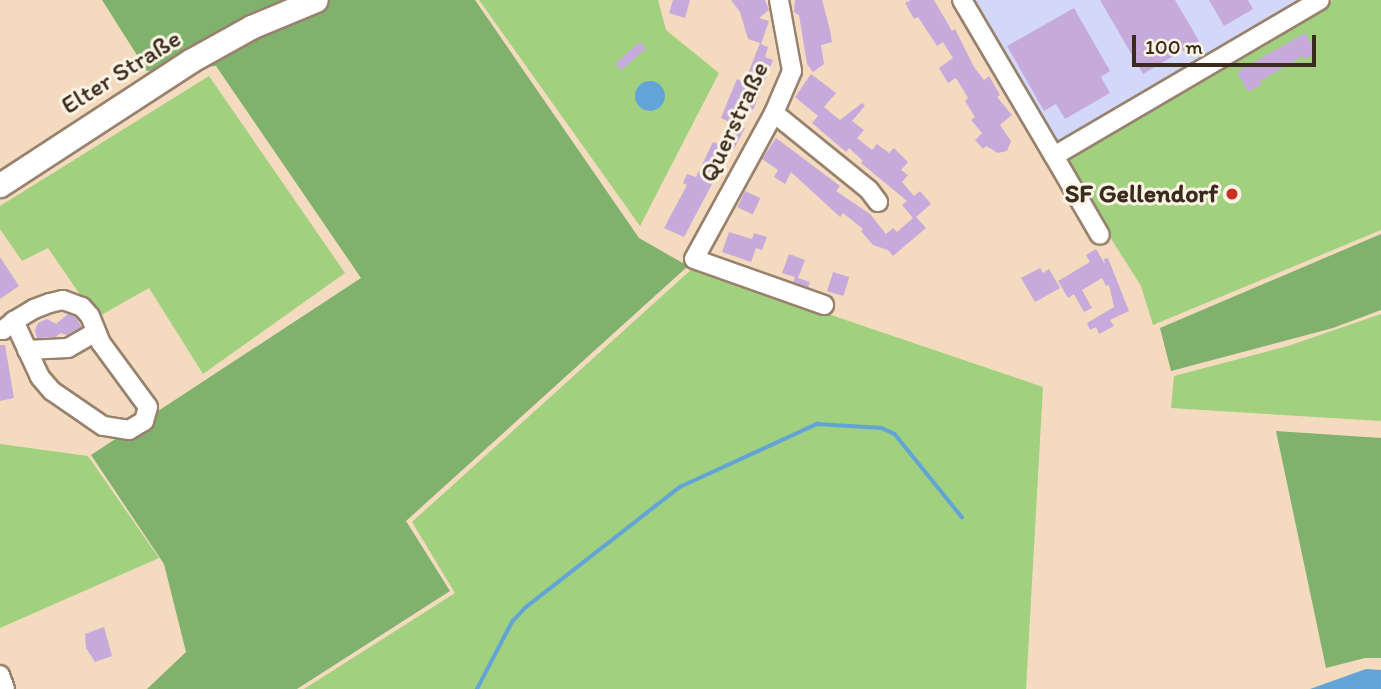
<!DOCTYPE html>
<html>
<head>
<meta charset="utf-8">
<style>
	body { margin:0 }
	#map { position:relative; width:1381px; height:689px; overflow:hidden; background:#f4dbbf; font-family:Itim,sans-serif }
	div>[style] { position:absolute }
	.built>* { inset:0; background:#d3d8f9 }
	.green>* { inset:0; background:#a1d07e }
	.forest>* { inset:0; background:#80b26d }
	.water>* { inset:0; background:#63a4d6 }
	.round { border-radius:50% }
	.stream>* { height:3.5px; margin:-1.75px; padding:0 1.75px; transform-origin:1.75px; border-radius:1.75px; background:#63a4d6 }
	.building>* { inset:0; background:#c6aadb; transform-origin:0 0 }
	.roads { filter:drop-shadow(2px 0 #98826e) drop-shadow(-2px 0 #98826e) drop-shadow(0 2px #98826e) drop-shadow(0 -2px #98826e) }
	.minor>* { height:18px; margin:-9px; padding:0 9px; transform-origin:9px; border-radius:9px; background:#fff }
	.major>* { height:23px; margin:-11.5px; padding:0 11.5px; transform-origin:11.5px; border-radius:11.5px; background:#fff }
	.dots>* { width:19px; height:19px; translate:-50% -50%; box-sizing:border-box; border:4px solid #fcf5e5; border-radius:50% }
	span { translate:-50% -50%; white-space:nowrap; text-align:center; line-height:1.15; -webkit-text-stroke:6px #fcf5e5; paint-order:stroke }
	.street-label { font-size:26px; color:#3b2a1e }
	.poi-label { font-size:26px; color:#3b2a1e; font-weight:700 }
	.right { translate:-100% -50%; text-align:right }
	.scale { position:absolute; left:1132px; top:35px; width:184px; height:32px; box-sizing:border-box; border:4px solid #3b2a1e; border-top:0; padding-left:9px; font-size:21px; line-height:24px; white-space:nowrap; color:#3b2a1e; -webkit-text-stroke:5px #fcf5e5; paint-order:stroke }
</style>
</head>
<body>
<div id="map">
	<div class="built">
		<div style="clip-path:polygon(976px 0,1312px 0,1059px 147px)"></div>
	</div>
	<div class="green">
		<div style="clip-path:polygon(479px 0,658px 0,666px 30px,719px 73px,640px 226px)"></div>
		<div style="clip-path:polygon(1333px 0,1381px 0,1381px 230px,1153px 325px,1141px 286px,1060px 158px)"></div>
		<div style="clip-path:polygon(209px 76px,345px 273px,203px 374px,149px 288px,96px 318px,48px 248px,22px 261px,0 229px,0 206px)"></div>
		<div style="clip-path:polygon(693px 268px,1043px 387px,1026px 689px,304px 689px,455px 593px,412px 522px)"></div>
		<div style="clip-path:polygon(1381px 314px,1381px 421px,1171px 408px,1174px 376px,1288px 346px)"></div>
		<div style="clip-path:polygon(0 444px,88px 456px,159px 558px,0 628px)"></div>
	</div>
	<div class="forest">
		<div style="clip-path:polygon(102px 0,475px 0,639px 238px,688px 266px,406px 521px,450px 591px,297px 689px,147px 689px,186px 652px,164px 564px,91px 455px,361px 278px,216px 66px,147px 71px)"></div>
		<div style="clip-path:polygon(1381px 234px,1381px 310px,1333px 328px,1171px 371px,1160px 328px)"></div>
		<div style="clip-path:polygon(1276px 431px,1381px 438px,1381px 658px,1365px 658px,1326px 668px)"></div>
	</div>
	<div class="water">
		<div class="round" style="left:635px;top:81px;width:30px;height:30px"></div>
		<div style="clip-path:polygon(1366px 669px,1381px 670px,1381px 689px,1310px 689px)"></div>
	</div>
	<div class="stream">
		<div style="left:477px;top:689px;width:76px;rotate:-62.4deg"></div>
		<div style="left:512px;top:622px;width:19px;rotate:-47deg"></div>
		<div style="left:525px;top:608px;width:197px;rotate:-38deg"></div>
		<div style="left:680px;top:487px;width:151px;rotate:-24.7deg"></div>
		<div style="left:817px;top:424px;width:65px;rotate:3.5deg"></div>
		<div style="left:882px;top:428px;width:14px;rotate:25deg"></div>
		<div style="left:895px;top:434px;width:107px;rotate:51.1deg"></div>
	</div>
	<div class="building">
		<div style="clip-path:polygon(673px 0,690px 0,685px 18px,669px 13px)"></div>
		<div style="clip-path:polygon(731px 0,765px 0,769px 10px,759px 18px,769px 21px,761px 44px,768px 47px,765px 57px,773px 60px,753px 110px,744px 105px,734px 123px,745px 128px,733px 151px,730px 150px,684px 237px,664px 228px,687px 185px,683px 183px,687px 174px,696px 177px,713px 142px,719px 144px,729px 122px,721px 118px,729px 98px,737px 79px,741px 81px,743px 75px,747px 76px,760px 43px,748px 39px,740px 12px)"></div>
		<div style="clip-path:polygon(795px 0,822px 0,830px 30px,832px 42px,821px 45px,824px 64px,813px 72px,807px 64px,799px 15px,794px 12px)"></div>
		<div style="clip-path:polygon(911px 0,934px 0,952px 31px,955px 29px,974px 67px,984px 80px,989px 76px,1000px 95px,997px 97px,1012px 115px,1000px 125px,1011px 141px,1007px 151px,998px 153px,986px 146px,983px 149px,975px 140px,982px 133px,971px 120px,975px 117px,965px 101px,968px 98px,956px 78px,948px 83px,939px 68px,953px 58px,943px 42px,937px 46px,918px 17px,914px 19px,905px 3px)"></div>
		<div style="clip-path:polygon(1100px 0,1175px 0,1199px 41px,1143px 74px)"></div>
		<div style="clip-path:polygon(1209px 0,1248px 0,1253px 9px,1224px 26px)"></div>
		<div style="clip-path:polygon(1074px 8px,1110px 71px,1101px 77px,1110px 93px,1065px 119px,1056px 104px,1044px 111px,1007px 46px)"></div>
		<div style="clip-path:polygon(1305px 33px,1316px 53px,1305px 59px,1303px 56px,1260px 81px,1262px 84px,1248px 92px,1237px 72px)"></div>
		<div style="left:640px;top:42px;width:9px;height:33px;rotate:49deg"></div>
		<div style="clip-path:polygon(811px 74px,836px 93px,824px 107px,840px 120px,862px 103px,865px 106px,852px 121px,864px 130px,857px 138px,872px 150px,877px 144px,889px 153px,894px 148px,908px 162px,901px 170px,908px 175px,902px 182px,914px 196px,920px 191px,931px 204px,916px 217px,926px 228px,893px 256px,888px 250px,873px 245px,861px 231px,863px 229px,843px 213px,840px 217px,791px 172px,785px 184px,774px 177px,778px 170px,762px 159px,776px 138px,840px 186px,836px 191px,870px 214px,886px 234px,893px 228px,897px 232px,913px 218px,902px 205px,907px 201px,861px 163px,863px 161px,849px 148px,846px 152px,812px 123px,818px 116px,795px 97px)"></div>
		<div style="left:745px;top:191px;width:17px;height:18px;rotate:25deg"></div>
		<div style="clip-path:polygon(729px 232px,752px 239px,754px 233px,767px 237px,762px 250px,756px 248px,751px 262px,722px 252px)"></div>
		<div style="clip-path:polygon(1096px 249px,1105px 264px,1104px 259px,1108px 258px,1129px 311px,1110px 320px,1114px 326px,1099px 334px,1096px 327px,1090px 330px,1087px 323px,1114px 307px,1109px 285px,1106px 286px,1102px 278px,1082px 290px,1092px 308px,1084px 312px,1074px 294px,1068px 298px,1058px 281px,1090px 262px,1086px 255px)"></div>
		<div style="clip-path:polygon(789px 254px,805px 260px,798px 278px,810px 282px,808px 287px,793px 282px,795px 277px,782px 273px)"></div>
		<div style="clip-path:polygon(0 257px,19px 286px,0 299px)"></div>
		<div style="clip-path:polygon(1040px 268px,1043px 273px,1049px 269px,1060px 288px,1035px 302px,1021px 278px)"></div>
		<div style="left:833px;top:272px;width:17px;height:20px;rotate:17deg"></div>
		<div style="clip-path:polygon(68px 314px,75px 317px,82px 327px,67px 335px,60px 333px,56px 337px,37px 338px,35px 330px,38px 323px,47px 319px,56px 324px)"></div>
		<div style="clip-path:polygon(0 345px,5px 345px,14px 398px,0 401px)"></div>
		<div style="clip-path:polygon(104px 627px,112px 656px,95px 662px,86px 648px,85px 634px)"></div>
	</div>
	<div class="roads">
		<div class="minor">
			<div style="left:779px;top:0;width:72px;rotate:79.6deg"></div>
			<div style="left:792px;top:71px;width:46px;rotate:113.2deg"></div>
			<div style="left:774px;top:113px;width:166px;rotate:118.7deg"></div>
			<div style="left:694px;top:259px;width:138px;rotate:19.5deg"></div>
			<div style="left:962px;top:0;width:181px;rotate:59.5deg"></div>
			<div style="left:1054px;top:156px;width:308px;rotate:-30.4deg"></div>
			<div style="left:774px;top:113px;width:122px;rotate:39deg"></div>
			<div style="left:869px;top:190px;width:15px;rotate:53deg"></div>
			<div style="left:1054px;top:156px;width:91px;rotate:59.8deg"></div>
			<div style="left:0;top:330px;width:3px"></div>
			<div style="left:3px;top:330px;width:14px;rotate:-39deg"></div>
			<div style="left:14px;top:321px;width:23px;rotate:-31deg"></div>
			<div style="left:34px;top:309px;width:17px;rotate:-21deg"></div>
			<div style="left:50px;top:303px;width:13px;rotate:-13deg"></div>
			<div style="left:63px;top:300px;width:20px;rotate:20deg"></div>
			<div style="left:82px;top:307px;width:12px;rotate:48deg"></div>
			<div style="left:90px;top:316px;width:29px;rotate:68deg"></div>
			<div style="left:101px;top:343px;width:79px;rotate:53.7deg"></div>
			<div style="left:148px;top:407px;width:15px;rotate:106deg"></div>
			<div style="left:144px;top:421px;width:17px;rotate:149deg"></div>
			<div style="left:129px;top:430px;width:26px;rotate:-171deg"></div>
			<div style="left:103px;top:426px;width:62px;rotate:-145.5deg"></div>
			<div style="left:52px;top:391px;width:18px;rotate:-131deg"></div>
			<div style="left:40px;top:377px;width:62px;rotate:-114.9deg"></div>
			<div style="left:27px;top:350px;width:41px;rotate:-2.8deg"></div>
			<div style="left:68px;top:348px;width:32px;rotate:-30deg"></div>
			<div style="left:0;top:675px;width:15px;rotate:70deg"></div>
		</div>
		<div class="major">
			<div style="left:0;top:185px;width:227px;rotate:-33.1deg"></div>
			<div style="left:190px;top:61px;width:70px;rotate:-29.1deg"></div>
			<div style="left:251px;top:27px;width:70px;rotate:-22.6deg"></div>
		</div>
	</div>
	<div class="dots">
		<div style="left:1232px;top:194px;background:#c8321e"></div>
	</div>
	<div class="street-label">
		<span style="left:121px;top:72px;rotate:-32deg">Elter Straße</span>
		<span style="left:734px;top:122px;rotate:-65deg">Querstraße</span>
	</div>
	<div class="poi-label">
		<span class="right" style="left:1218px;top:194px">SF Gellendorf</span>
	</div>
	<div class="scale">100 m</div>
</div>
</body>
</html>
